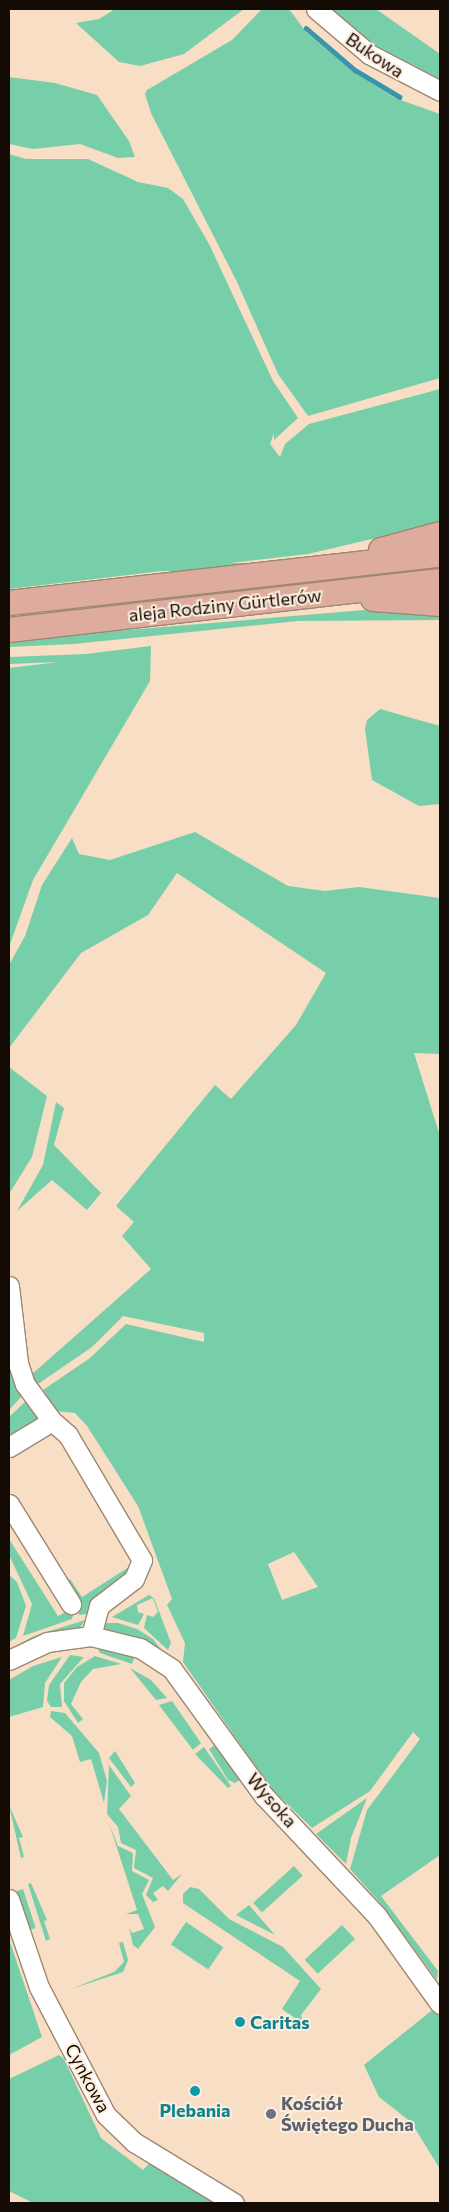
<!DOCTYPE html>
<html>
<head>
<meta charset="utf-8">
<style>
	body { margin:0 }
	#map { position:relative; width:449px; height:2212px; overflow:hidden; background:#f7dec4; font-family:Commissioner,sans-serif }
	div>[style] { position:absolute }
	.green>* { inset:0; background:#77cfa9; transform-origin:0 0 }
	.stream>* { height:4.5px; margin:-2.25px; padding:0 2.25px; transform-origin:2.25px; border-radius:2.25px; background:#3895aa }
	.roads { filter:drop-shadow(1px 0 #9e876f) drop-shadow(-1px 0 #9e876f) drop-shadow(0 1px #9e876f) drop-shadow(0 -1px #9e876f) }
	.minor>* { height:19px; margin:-9.5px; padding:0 9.5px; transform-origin:9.5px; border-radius:9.5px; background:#fff }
	.major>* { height:24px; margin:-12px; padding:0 12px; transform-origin:12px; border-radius:12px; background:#ddac9f }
	.dots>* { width:14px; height:14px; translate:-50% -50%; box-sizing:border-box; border:2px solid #fceddd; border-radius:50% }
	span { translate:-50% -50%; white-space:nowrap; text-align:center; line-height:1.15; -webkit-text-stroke:4px #fceddd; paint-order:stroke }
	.street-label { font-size:18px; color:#130b04 }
	.culture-label { font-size:18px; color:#0d838f; font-weight:700 }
	.left { translate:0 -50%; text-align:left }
	.worship-label { font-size:18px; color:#5b616d; font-weight:700 }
	.frame { position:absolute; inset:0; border:10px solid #130b04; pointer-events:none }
</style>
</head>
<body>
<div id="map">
	<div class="green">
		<div style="clip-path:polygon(115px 9px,244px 9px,184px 54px,140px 66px,119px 62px,76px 23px,99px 19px)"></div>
		<div style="clip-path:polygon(262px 9px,289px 9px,306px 32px,352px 71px,395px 98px,440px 114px,440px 378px,308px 416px,278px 374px,237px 282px,151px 113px,145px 94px,147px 90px,232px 40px)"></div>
		<div style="clip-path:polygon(302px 9px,368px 63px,440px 103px,370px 67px)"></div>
		<div style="clip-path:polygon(332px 9px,376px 9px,440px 54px,440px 79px,374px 45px)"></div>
		<div style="clip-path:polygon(9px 77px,55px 83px,97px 95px,129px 141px,135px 157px,118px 158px,80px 144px,33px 149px,9px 144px)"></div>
		<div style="clip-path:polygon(9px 154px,26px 159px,88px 159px,138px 182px,168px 188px,183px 199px,209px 244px,273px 381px,298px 418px,274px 440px,274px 433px,270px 444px,280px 457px,285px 444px,309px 424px,440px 389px,440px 523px,308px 554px,9px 589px)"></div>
		<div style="left:440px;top:563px;width:8px;height:434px;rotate:90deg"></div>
		<div style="clip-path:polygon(365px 610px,440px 612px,440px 620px,298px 621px,74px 644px,9px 647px,9px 640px)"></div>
		<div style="clip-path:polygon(151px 646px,150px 681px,33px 880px,9px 947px,9px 668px,59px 662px,9px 664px,9px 657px,86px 654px)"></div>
		<div style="clip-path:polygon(380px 709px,440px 726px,440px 804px,419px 806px,372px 780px,365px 729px,367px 720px)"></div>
		<div style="clip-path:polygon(evenodd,195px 832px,288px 886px,325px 891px,359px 887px,440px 898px,440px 1054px,414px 1053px,440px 1136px,440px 1855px,381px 1896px,438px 1971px,437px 1980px,382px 1905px,350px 1869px,367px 1810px,420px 1739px,413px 1732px,370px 1791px,312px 1828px,270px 1787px,183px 1662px,185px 1643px,167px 1605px,172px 1599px,138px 1506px,87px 1426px,75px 1413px,55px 1411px,40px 1392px,90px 1358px,126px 1324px,204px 1342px,204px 1333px,123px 1316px,92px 1347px,35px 1386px,31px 1375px,151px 1269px,122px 1236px,134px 1222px,116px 1206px,215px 1085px,231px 1099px,296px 1025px,326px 973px,177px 873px,148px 915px,81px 953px,9px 1048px,9px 965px,25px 936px,42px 885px,72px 838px,79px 854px,110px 860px,195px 832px,294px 1552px,318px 1587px,282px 1600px,268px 1564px,294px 1552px)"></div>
		<div style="clip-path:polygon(9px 1067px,47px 1096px,32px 1157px,9px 1194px)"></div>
		<div style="clip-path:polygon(56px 1102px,64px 1108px,54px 1145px,101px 1193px,87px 1210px,52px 1180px,17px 1211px,43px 1165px)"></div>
		<div style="clip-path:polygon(9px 1291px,23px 1395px,9px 1410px)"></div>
		<div style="clip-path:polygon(27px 1400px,38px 1418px,9px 1440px,9px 1417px)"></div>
		<div style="clip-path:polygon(9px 1539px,58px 1616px,75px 1607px,72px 1619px,23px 1636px,32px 1604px,9px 1555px)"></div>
		<div style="clip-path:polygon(129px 1567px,135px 1567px,87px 1614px,79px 1615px,79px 1605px,66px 1582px,70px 1579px,82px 1597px)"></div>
		<div style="clip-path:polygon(9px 1575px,17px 1582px,26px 1606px,16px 1638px,9px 1642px)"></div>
		<div style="clip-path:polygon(149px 1595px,154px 1598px,171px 1643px,168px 1650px,144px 1628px,147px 1615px,153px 1617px,158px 1612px,153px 1598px,137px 1605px,138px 1612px,144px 1614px,138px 1625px,112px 1617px)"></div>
		<div style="clip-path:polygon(85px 1620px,80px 1628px,10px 1649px,34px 1636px)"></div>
		<div style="clip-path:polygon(100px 1623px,118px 1623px,137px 1629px,153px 1639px,163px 1652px,105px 1631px)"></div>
		<div style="clip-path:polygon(96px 1645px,136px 1653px,132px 1664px,100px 1653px)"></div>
		<div style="clip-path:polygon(70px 1655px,84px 1657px,60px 1684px,62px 1707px,51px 1707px,47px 1701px,49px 1685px)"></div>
		<div style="clip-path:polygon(95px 1656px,121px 1664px,93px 1669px,81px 1682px,71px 1704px,83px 1719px,78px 1723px,64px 1701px,64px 1683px,77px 1667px)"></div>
		<div style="clip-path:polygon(62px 1657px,45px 1683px,43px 1707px,9px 1717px,9px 1680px,33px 1666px)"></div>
		<div style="clip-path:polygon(130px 1668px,151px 1680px,167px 1698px,156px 1700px)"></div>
		<div style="clip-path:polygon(172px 1701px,201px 1743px,193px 1750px,159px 1705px)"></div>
		<div style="clip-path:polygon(51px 1711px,65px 1713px,99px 1753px,107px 1781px,104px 1803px,91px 1759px,80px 1762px,72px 1736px,50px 1717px)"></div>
		<div style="clip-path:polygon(219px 1742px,243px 1778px,235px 1783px,228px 1780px,209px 1749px)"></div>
		<div style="clip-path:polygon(204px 1747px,231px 1786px,228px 1788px,195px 1754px)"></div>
		<div style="clip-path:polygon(115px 1751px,135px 1783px,131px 1787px,109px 1758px)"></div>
		<div style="clip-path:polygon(109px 1765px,131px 1796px,119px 1809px,173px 1880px,182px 1874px,168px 1891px,163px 1886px,153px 1893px,158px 1900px,153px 1902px,146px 1895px,153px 1878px,134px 1868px,136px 1850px,121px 1843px,118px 1827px,107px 1814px)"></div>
		<div style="clip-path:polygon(367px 1798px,351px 1838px,346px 1864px,316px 1834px)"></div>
		<div style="clip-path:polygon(9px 1805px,23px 1837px,19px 1838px,24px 1857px,21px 1858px)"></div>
		<div style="clip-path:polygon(109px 1823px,118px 1846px,133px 1853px,132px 1871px,149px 1880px,142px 1894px,155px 1927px,138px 1949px,133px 1945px,129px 1928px,132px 1933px,144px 1929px,138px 1914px,126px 1914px,137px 1910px)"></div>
		<div style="left:294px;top:1866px;width:13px;height:55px;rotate:48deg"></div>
		<div style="clip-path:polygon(31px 1883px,47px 1920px,44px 1921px,50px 1939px,46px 1941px,28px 1884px)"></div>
		<div style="clip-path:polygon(190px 1887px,199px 1889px,229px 1919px,283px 1947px,321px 1989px,301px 2015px,303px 2024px,282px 2009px,300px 1981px,183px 1903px,183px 1894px)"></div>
		<div style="left:23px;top:1889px;width:41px;height:10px;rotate:72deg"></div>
		<div style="clip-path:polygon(249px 1905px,275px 1935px,236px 1915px)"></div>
		<div style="left:186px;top:1922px;width:45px;height:27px;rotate:34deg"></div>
		<div style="left:342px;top:1925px;width:19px;height:51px;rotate:47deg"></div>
		<div style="clip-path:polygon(9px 1939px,42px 2037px,9px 2055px)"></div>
		<div style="clip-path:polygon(123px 1942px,128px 1960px,123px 1972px,71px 1989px,114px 1972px,124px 1962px,119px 1943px)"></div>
		<div style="clip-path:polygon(431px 2011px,440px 2016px,440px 2169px,411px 2122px,379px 2097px,364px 2065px)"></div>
		<div style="clip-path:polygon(59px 2055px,64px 2059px,101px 2138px,143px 2170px,152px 2160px,226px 2203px,33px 2203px,9px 2191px,9px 2079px)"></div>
	</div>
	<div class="stream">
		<div style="left:306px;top:28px;width:65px;rotate:40.6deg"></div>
		<div style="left:355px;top:70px;width:52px;rotate:31deg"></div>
	</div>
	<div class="roads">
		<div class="minor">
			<div style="left:316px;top:9px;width:70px;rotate:40.3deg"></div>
			<div style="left:369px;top:54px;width:80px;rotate:27.5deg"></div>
			<div style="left:9px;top:1286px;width:78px;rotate:83.3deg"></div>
			<div style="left:18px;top:1363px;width:22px;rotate:72deg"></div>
			<div style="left:25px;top:1384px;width:46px;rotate:53.9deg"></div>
			<div style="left:52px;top:1421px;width:21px;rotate:41deg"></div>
			<div style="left:68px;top:1435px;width:145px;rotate:59.4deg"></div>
			<div style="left:142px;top:1560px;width:21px;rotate:113deg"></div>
			<div style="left:134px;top:1579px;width:44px;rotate:142.4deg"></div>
			<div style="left:99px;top:1606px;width:31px;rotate:105deg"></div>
			<div style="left:9px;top:1447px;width:50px;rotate:-31.2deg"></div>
			<div style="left:9px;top:1504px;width:118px;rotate:58.2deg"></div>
			<div style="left:9px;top:1660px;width:42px;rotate:-25.3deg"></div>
			<div style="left:47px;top:1642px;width:44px;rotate:-7.8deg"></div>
			<div style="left:91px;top:1636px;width:50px;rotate:13.8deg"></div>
			<div style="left:140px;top:1648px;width:38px;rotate:33deg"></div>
			<div style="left:172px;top:1669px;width:157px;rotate:54.1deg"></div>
			<div style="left:264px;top:1796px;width:165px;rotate:46.7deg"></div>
			<div style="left:377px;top:1916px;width:108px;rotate:54.4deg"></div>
			<div style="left:9px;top:1899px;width:93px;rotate:71.2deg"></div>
			<div style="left:39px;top:1987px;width:144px;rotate:62.4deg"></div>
			<div style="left:106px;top:2115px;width:39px;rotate:44deg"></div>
			<div style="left:134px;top:2142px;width:117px;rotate:31.4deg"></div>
		</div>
		<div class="major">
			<div style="left:381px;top:550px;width:61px;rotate:-15.2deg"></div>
			<div style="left:373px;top:599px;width:67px;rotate:4.3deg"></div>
			<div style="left:9px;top:603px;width:434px;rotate:-6.4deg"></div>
			<div style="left:9px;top:630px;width:434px;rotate:-6.5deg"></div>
		</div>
	</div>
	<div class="dots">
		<div style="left:240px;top:2022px;background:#0f9aa8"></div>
		<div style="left:195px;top:2091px;background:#0f9aa8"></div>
		<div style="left:271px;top:2114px;background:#6b7280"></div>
	</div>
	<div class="street-label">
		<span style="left:375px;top:55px;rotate:34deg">Bukowa</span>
		<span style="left:225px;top:605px;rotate:-6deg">aleja Rodziny Gürtlerów</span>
		<span style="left:272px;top:1800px;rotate:49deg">Wysoka</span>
		<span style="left:88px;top:2078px;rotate:62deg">Cynkowa</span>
	</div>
	<div class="culture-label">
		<span class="left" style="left:250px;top:2022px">Caritas</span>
		<span style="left:195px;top:2110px">Plebania</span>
	</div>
	<div class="worship-label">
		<span class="left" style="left:281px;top:2114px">Kościół<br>Świętego Ducha</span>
	</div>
	<div class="frame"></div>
</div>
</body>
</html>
